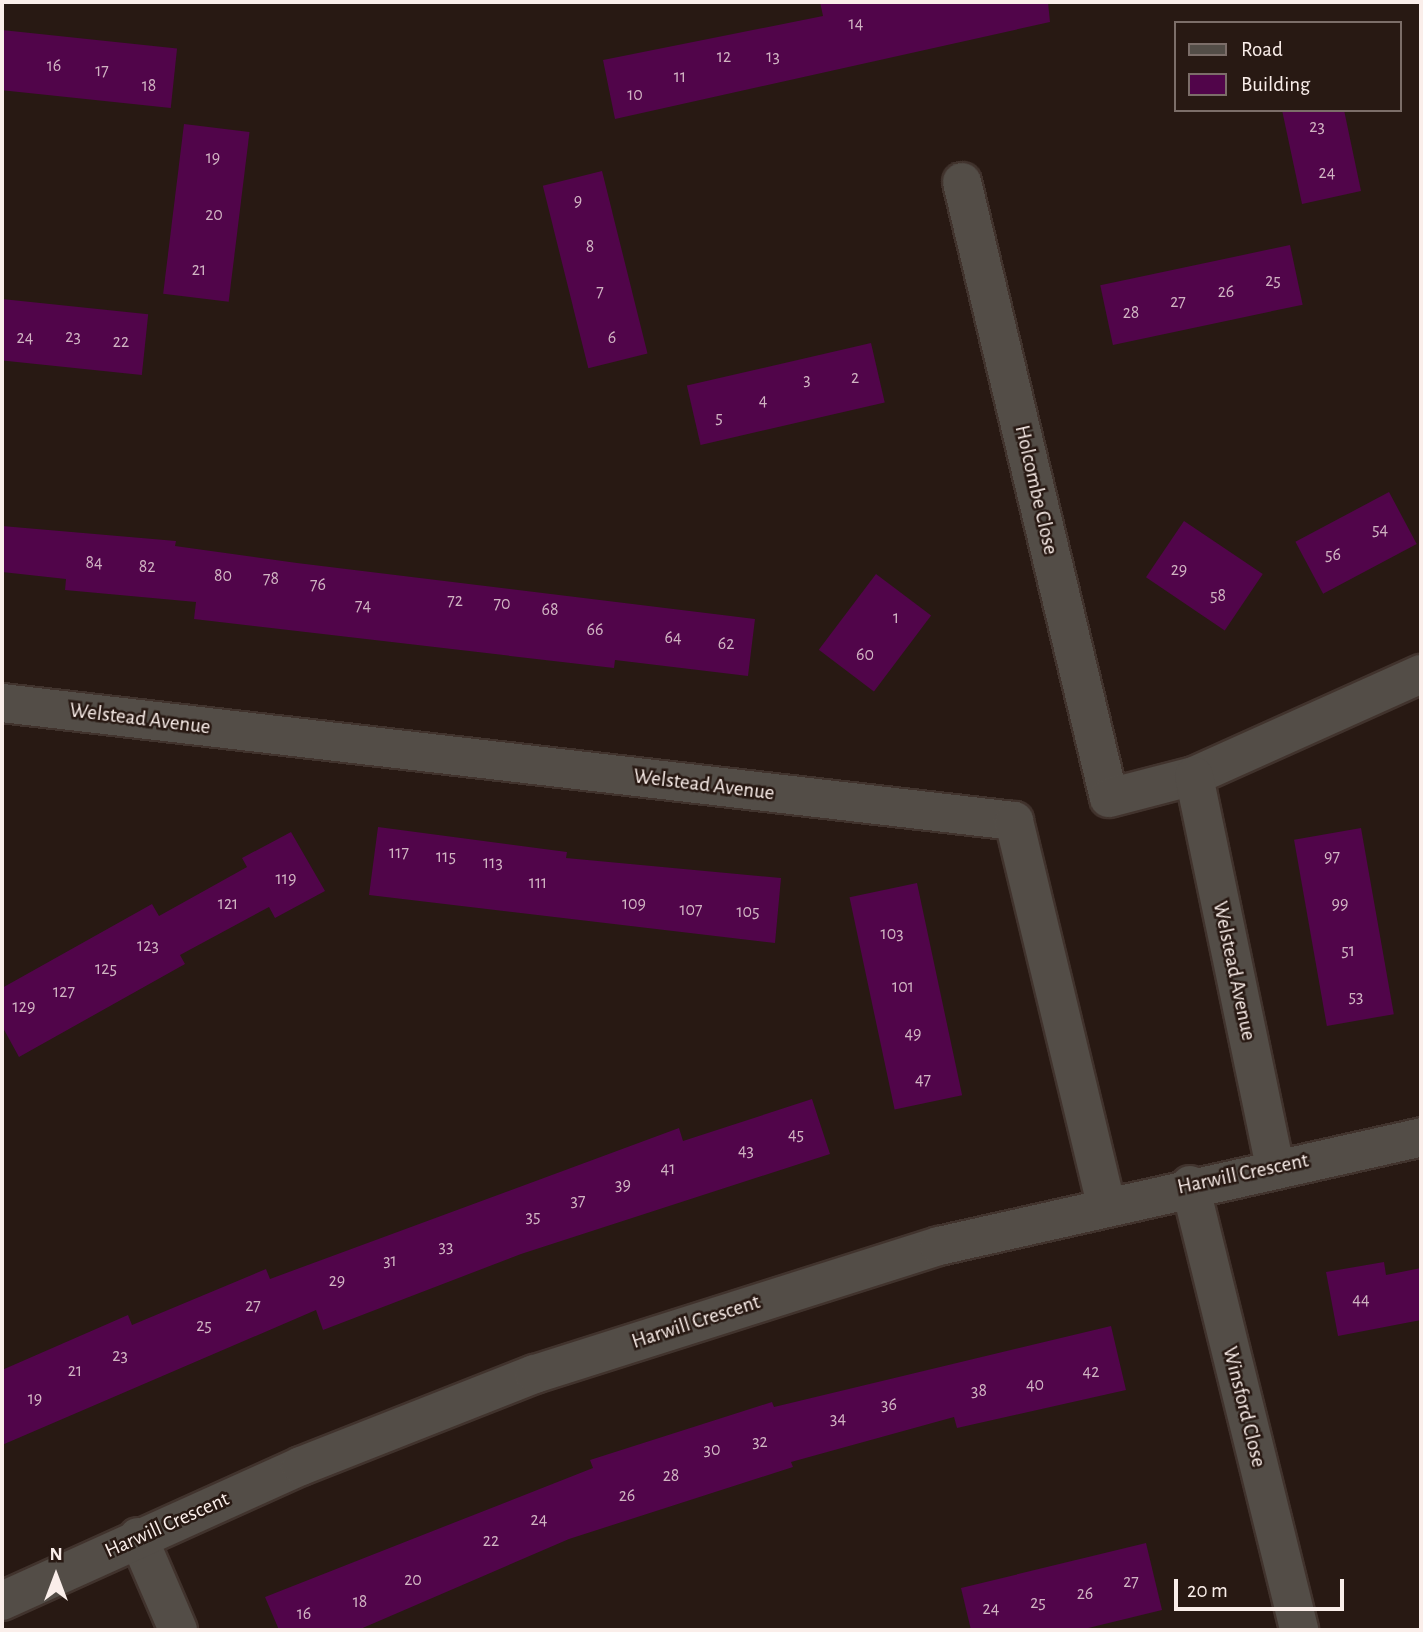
<!DOCTYPE html>
<html>
<head>
<meta charset="utf-8">
<style>
	body { margin:0 }
	#map { position:relative; width:1423px; height:1632px; overflow:hidden; background:#281913; font-family:"Alegreya Sans",sans-serif }
	div>[style] { position:absolute }
	.building>* { inset:0; background:#51054a; transform-origin:0 0 }
	.roads { filter:drop-shadow(2px 0 #41332d) drop-shadow(-2px 0 #41332d) drop-shadow(0 2px #41332d) drop-shadow(0 -2px #41332d) }
	.minor>* { height:38px; margin:-19px; padding:0 19px; transform-origin:19px; border-radius:19px; background:#534d47 }
	span { translate:-50% -50%; white-space:nowrap; text-align:center; line-height:1.15; -webkit-text-stroke:5px #281913; paint-order:stroke }
	.number-label { font-size:18px; color:#d0b4c2 }
	.number-label span { -webkit-text-stroke-width:0 }
	.street-label { font-size:21px; color:#faeeea }
	.frame { position:absolute; inset:0; border:4px solid #faeeea; pointer-events:none }
	.legend { position:absolute; left:1174px; top:21px; width:228px; height:91px; box-sizing:border-box; background:#281913; border:2px solid #7c6e69; margin:0; padding:9px 12px; list-style:none; font-size:21px; color:#faeeea }
	.legend li { display:flex; align-items:center; gap:14px; height:35px }
	.legend b { width:35px; border:2px solid #7c6e69 }
	.north { position:absolute; left:21px; top:1541px; width:70px; height:70px; -webkit-text-stroke:5px #281913; paint-order:stroke; rotate:0deg; font-size:19px; font-weight:700; line-height:28px; text-align:center; color:#faeeea }
	.north::after { content:''; display:block; margin:auto; width:24px; height:32px; background:#faeeea; clip-path:polygon(50% 0,100% 100%,50% 72%,0 100%) }
	.scale { position:absolute; left:1174px; top:1579px; width:170px; height:32px; box-sizing:border-box; border:4px solid #faeeea; border-top:0; padding-left:9px; font-size:21px; line-height:24px; white-space:nowrap; color:#faeeea; -webkit-text-stroke:5px #281913; paint-order:stroke }
</style>
</head>
<body>
<div id="map">
	<div class="building">
		<div style="clip-path:polygon(820px 2px,1048px 2px,1050px 22px,615px 119px,603px 60px,823px 16px)"></div>
		<div style="left:2px;top:30px;width:176px;height:60px;rotate:6deg"></div>
		<div style="clip-path:polygon(1282px 110px,1344px 110px,1361px 191px,1302px 204px)"></div>
		<div style="left:184px;top:124px;width:66px;height:171px;rotate:7deg"></div>
		<div style="left:602px;top:171px;width:188px;height:61px;rotate:76deg"></div>
		<div style="left:1290px;top:245px;width:61px;height:194px;rotate:78deg"></div>
		<div style="left:2px;top:299px;width:147px;height:61px;rotate:6deg"></div>
		<div style="left:871px;top:343px;width:61px;height:189px;rotate:77deg"></div>
		<div style="left:1389px;top:492px;width:59px;height:106px;rotate:62deg"></div>
		<div style="left:1184px;top:521px;width:95px;height:68px;rotate:34deg"></div>
		<div style="clip-path:polygon(2px 526px,176px 541px,175px 546px,297px 563px,755px 619px,748px 676px,615px 660px,614px 668px,194px 619px,196px 602px,65px 590px,66px 579px,2px 572px)"></div>
		<div style="left:876px;top:574px;width:69px;height:95px;rotate:37deg"></div>
		<div style="clip-path:polygon(378px 827px,567px 852px,566px 858px,781px 878px,775px 943px,369px 895px)"></div>
		<div style="left:1361px;top:828px;width:189px;height:68px;rotate:80deg"></div>
		<div style="clip-path:polygon(291px 832px,325px 891px,275px 918px,269px 907px,180px 955px,185px 964px,19px 1057px,2px 1026px,2px 988px,152px 904px,159px 916px,247px 867px,242px 858px)"></div>
		<div style="left:917px;top:883px;width:217px;height:69px;rotate:78deg"></div>
		<div style="clip-path:polygon(812px 1099px,830px 1154px,521px 1254px,323px 1330px,316px 1310px,2px 1445px,2px 1370px,128px 1315px,132px 1325px,266px 1269px,270px 1279px,679px 1128px,683px 1141px)"></div>
		<div style="clip-path:polygon(1384px 1262px,1386px 1275px,1421px 1268px,1421px 1320px,1338px 1336px,1326px 1272px)"></div>
		<div style="clip-path:polygon(1111px 1326px,1126px 1390px,957px 1428px,954px 1417px,791px 1462px,793px 1467px,569px 1539px,358px 1630px,279px 1630px,265px 1597px,593px 1468px,590px 1460px,772px 1402px,774px 1407px)"></div>
		<div style="clip-path:polygon(1146px 1543px,1162px 1610px,1080px 1630px,971px 1630px,961px 1588px)"></div>
	</div>
	<div class="roads">
		<div class="minor">
			<div style="left:962px;top:182px;width:633px;rotate:76.58deg"></div>
			<div style="left:1109px;top:798px;width:88px;rotate:-14.5deg"></div>
			<div style="left:1194px;top:776px;width:249px;rotate:-24.2deg"></div>
			<div style="left:2px;top:703px;width:1019px;rotate:6.65deg"></div>
			<div style="left:1014px;top:821px;width:394px;rotate:76.5deg"></div>
			<div style="left:1194px;top:776px;width:399px;rotate:78.3deg"></div>
			<div style="left:1190px;top:1185px;width:458px;rotate:76.2deg"></div>
			<div style="left:138px;top:1537px;width:101px;rotate:66.7deg"></div>
			<div style="left:2px;top:1601px;width:328px;rotate:-24.3deg"></div>
			<div style="left:301px;top:1466px;width:251px;rotate:-21.5deg"></div>
			<div style="left:535px;top:1374px;width:424px;rotate:-17.6deg"></div>
			<div style="left:939px;top:1246px;width:494px;rotate:-12.7deg"></div>
		</div>
	</div>
	<div class="number-label">
		<span style="left:856px;top:24px">14</span>
		<span style="left:724px;top:57px">12</span>
		<span style="left:773px;top:57px">13</span>
		<span style="left:54px;top:66px">16</span>
		<span style="left:102px;top:71px">17</span>
		<span style="left:680px;top:77px">11</span>
		<span style="left:149px;top:86px">18</span>
		<span style="left:635px;top:95px">10</span>
		<span style="left:1317px;top:127px">23</span>
		<span style="left:213px;top:158px">19</span>
		<span style="left:1327px;top:173px">24</span>
		<span style="left:578px;top:201px">9</span>
		<span style="left:214px;top:215px">20</span>
		<span style="left:590px;top:247px">8</span>
		<span style="left:199px;top:270px">21</span>
		<span style="left:1273px;top:281px">25</span>
		<span style="left:600px;top:292px">7</span>
		<span style="left:1226px;top:292px">26</span>
		<span style="left:1178px;top:302px">27</span>
		<span style="left:1131px;top:313px">28</span>
		<span style="left:73px;top:337px">23</span>
		<span style="left:25px;top:338px">24</span>
		<span style="left:612px;top:338px">6</span>
		<span style="left:121px;top:342px">22</span>
		<span style="left:855px;top:378px">2</span>
		<span style="left:807px;top:380px">3</span>
		<span style="left:763px;top:401px">4</span>
		<span style="left:719px;top:418px">5</span>
		<span style="left:1380px;top:530px">54</span>
		<span style="left:1333px;top:555px">56</span>
		<span style="left:94px;top:563px">84</span>
		<span style="left:147px;top:567px">82</span>
		<span style="left:1179px;top:570px">29</span>
		<span style="left:223px;top:576px">80</span>
		<span style="left:271px;top:579px">78</span>
		<span style="left:318px;top:585px">76</span>
		<span style="left:1218px;top:596px">58</span>
		<span style="left:455px;top:601px">72</span>
		<span style="left:502px;top:604px">70</span>
		<span style="left:363px;top:606px">74</span>
		<span style="left:550px;top:610px">68</span>
		<span style="left:896px;top:618px">1</span>
		<span style="left:595px;top:630px">66</span>
		<span style="left:673px;top:638px">64</span>
		<span style="left:726px;top:644px">62</span>
		<span style="left:865px;top:655px">60</span>
		<span style="left:399px;top:853px">117</span>
		<span style="left:446px;top:857px">115</span>
		<span style="left:1332px;top:857px">97</span>
		<span style="left:493px;top:863px">113</span>
		<span style="left:286px;top:879px">119</span>
		<span style="left:538px;top:883px">111</span>
		<span style="left:228px;top:904px">121</span>
		<span style="left:634px;top:904px">109</span>
		<span style="left:1340px;top:904px">99</span>
		<span style="left:691px;top:910px">107</span>
		<span style="left:748px;top:912px">105</span>
		<span style="left:892px;top:934px">103</span>
		<span style="left:148px;top:946px">123</span>
		<span style="left:1348px;top:951px">51</span>
		<span style="left:106px;top:969px">125</span>
		<span style="left:903px;top:987px">101</span>
		<span style="left:64px;top:992px">127</span>
		<span style="left:1356px;top:997px">53</span>
		<span style="left:24px;top:1007px">129</span>
		<span style="left:913px;top:1034px">49</span>
		<span style="left:923px;top:1080px">47</span>
		<span style="left:796px;top:1135px">45</span>
		<span style="left:746px;top:1151px">43</span>
		<span style="left:668px;top:1169px">41</span>
		<span style="left:623px;top:1185px">39</span>
		<span style="left:578px;top:1201px">37</span>
		<span style="left:533px;top:1217px">35</span>
		<span style="left:446px;top:1247px">33</span>
		<span style="left:390px;top:1261px">31</span>
		<span style="left:337px;top:1281px">29</span>
		<span style="left:1361px;top:1300px">44</span>
		<span style="left:253px;top:1306px">27</span>
		<span style="left:204px;top:1326px">25</span>
		<span style="left:120px;top:1356px">23</span>
		<span style="left:75px;top:1371px">21</span>
		<span style="left:1091px;top:1372px">42</span>
		<span style="left:1035px;top:1385px">40</span>
		<span style="left:979px;top:1391px">38</span>
		<span style="left:35px;top:1399px">19</span>
		<span style="left:889px;top:1405px">36</span>
		<span style="left:838px;top:1419px">34</span>
		<span style="left:760px;top:1442px">32</span>
		<span style="left:712px;top:1450px">30</span>
		<span style="left:671px;top:1476px">28</span>
		<span style="left:627px;top:1496px">26</span>
		<span style="left:539px;top:1520px">24</span>
		<span style="left:491px;top:1541px">22</span>
		<span style="left:413px;top:1580px">20</span>
		<span style="left:1131px;top:1582px">27</span>
		<span style="left:1085px;top:1594px">26</span>
		<span style="left:360px;top:1602px">18</span>
		<span style="left:1038px;top:1603px">25</span>
		<span style="left:991px;top:1609px">24</span>
		<span style="left:304px;top:1614px">16</span>
	</div>
	<div class="street-label">
		<span style="left:1036px;top:490px;rotate:77deg">Holcombe Close</span>
		<span style="left:140px;top:719px;rotate:7deg">Welstead Avenue</span>
		<span style="left:704px;top:785px;rotate:7deg">Welstead Avenue</span>
		<span style="left:1234px;top:971px;rotate:78deg">Welstead Avenue</span>
		<span style="left:1243px;top:1174px;rotate:-12deg">Harwill Crescent</span>
		<span style="left:696px;top:1322px;rotate:-18deg">Harwill Crescent</span>
		<span style="left:1244px;top:1407px;rotate:76deg">Winsford Close</span>
		<span style="left:167px;top:1525px;rotate:-24deg">Harwill Crescent</span>
	</div>
	<div class="frame"></div>
	<ul class="legend">
	<li><b style="height:9px;background:#534d47"></b>Road</li>
	<li><b style="height:19px;background:#51054a"></b>Building</li>
	</ul>
	<div class="north">N</div>
	<div class="scale">20 m</div>
</div>
</body>
</html>
